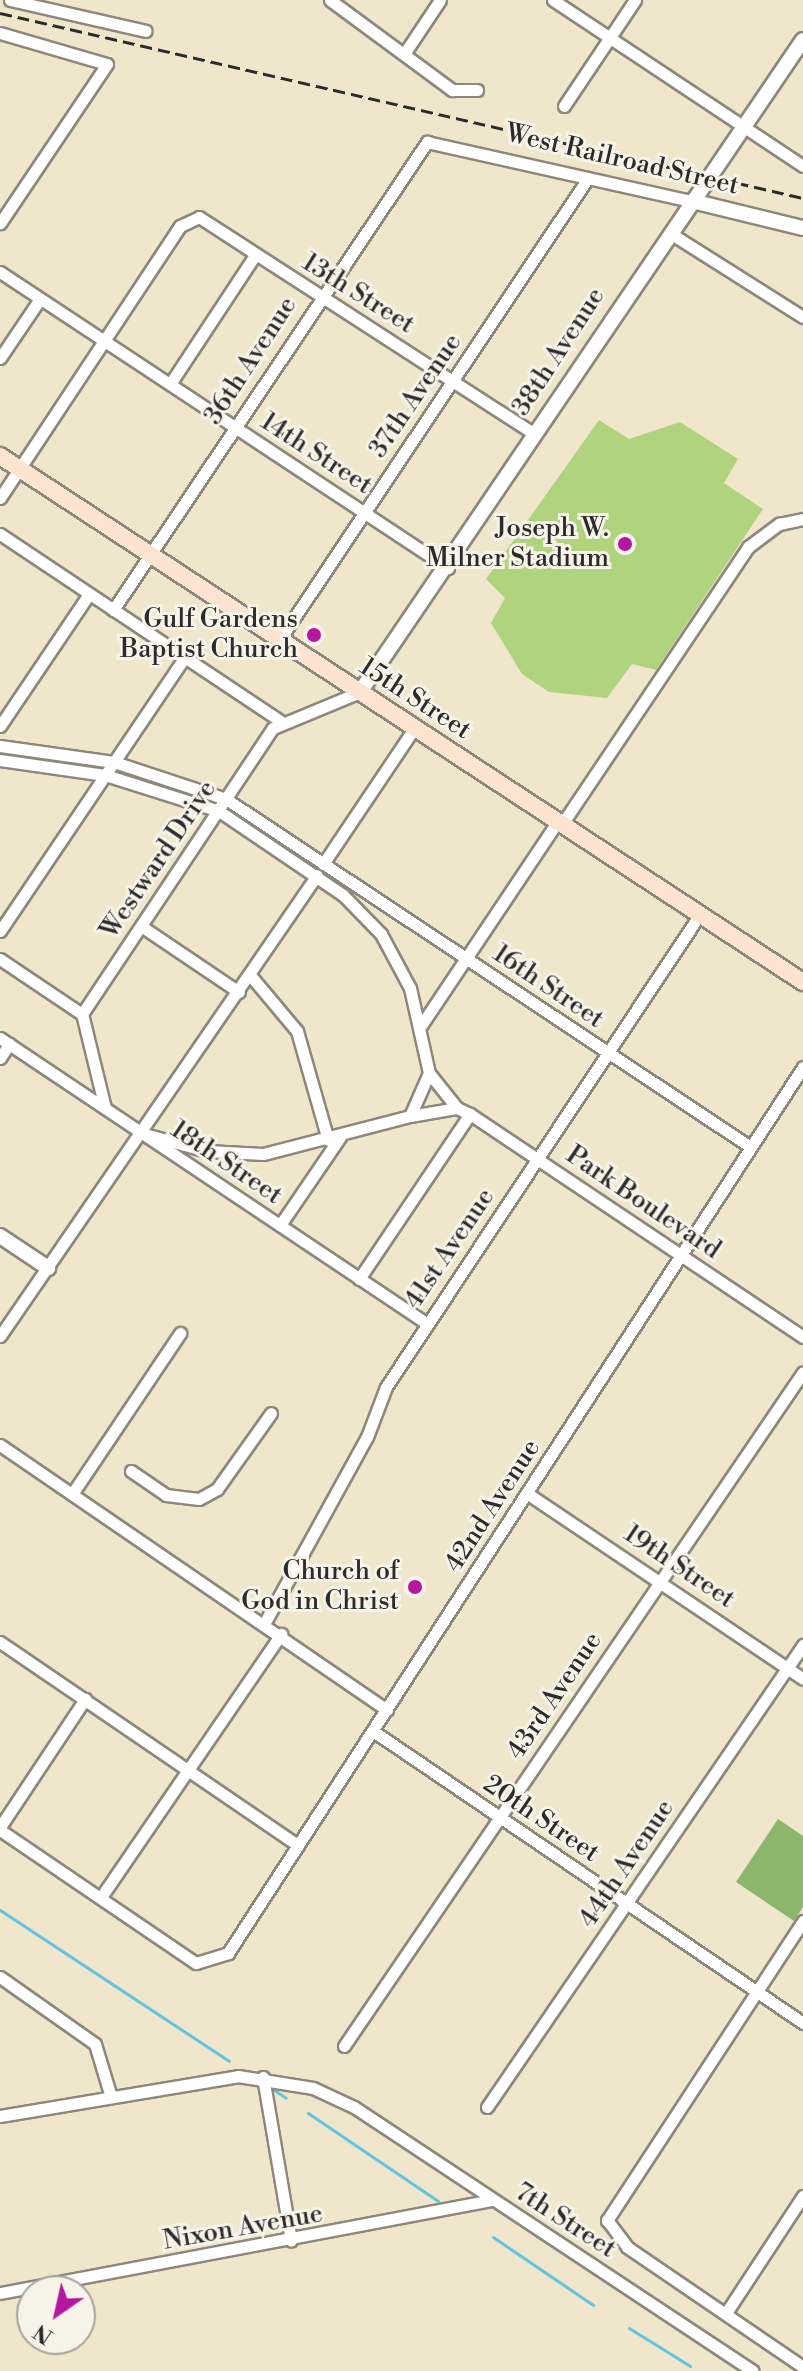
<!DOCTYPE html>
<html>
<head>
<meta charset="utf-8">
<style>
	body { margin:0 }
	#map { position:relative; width:803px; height:2371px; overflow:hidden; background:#efe6cc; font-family:"Libre Bodoni",serif }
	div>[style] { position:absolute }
	.green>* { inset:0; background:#b0d47d }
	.forest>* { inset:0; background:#8cb66c }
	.stream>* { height:3px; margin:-1.5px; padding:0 1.5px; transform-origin:1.5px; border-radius:1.5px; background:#62c4e0 }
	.roads { filter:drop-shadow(2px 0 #8d887c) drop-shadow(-2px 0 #8d887c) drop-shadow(0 2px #8d887c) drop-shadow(0 -2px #8d887c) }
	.minor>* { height:11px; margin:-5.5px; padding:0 5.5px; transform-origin:5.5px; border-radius:5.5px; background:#fff }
	.tertiary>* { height:14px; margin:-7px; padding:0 7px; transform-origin:7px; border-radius:7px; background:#fff }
	.secondary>* { height:16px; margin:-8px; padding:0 8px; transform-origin:8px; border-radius:8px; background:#fde4d0 }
	.rail>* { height:3px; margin-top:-1.5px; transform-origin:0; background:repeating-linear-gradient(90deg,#2b2b2b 0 12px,transparent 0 18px) }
	.dots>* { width:22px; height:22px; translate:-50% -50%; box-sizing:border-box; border:4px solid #f7f3e8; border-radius:50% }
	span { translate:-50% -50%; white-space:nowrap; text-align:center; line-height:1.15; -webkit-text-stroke:6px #f7f3e8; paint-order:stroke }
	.street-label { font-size:26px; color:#2b2b2b }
	.poi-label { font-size:26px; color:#2b2b2b }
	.right { translate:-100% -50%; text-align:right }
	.north { position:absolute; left:16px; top:2275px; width:80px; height:80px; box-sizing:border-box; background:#f7f3e8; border:2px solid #a5a39c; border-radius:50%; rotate:214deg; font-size:22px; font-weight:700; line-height:32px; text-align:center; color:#2b2b2b }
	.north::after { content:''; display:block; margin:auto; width:28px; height:36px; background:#b5179e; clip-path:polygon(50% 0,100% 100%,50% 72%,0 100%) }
</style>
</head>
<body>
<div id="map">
	<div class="green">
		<div style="clip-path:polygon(599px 420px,629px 439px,680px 422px,738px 459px,724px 483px,763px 509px,656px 670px,632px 664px,607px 698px,549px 692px,522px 674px,491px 623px,505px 598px,486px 579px)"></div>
	</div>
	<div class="forest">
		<div style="clip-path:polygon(778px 1819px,803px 1836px,803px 1907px,794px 1921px,736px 1882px)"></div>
	</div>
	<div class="stream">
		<div style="left:0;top:1910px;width:274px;rotate:33.4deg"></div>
		<div style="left:274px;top:2090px;width:14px;rotate:34deg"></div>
		<div style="left:308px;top:2113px;width:157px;rotate:34.1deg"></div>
		<div style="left:493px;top:2237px;width:121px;rotate:34.2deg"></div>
		<div style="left:629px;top:2328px;width:72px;rotate:31.9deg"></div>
	</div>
	<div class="roads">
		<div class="minor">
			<div style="left:10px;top:0;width:139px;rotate:12.8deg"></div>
			<div style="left:330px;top:0;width:152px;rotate:36.4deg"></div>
			<div style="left:452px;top:90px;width:25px"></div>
			<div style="left:553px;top:0;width:300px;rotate:33.6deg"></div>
			<div style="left:0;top:33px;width:111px;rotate:16.2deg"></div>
			<div style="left:107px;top:64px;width:192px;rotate:123.9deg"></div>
			<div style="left:406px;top:51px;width:61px;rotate:-56.3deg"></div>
			<div style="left:564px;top:106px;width:128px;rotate:-56.2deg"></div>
			<div style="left:670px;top:233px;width:157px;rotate:32.3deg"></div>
			<div style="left:0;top:272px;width:537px;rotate:33.45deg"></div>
			<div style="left:0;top:358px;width:71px;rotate:-55.9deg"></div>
			<div style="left:170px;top:384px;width:154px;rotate:-56.6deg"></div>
			<div style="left:0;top:498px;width:326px;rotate:-56.5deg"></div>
			<div style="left:180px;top:226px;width:21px;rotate:-25deg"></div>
			<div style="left:199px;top:217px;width:399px;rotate:32.9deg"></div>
			<div style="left:0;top:534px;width:337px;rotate:33.7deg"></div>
			<div style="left:113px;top:610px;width:564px;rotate:-56.14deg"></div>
			<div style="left:427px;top:142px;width:271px;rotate:12.6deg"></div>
			<div style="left:280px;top:639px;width:554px;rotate:-56.25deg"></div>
			<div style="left:0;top:726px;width:159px;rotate:-56deg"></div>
			<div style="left:0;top:746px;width:115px;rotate:8deg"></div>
			<div style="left:114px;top:762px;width:118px;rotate:18.3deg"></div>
			<div style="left:226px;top:799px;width:628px;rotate:33.56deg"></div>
			<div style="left:0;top:760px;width:106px;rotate:8.1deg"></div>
			<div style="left:105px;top:775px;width:120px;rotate:17.5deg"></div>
			<div style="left:219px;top:811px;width:150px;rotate:34.1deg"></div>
			<div style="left:343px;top:895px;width:54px;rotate:45.7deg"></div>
			<div style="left:381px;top:934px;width:61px;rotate:61.8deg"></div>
			<div style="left:410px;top:988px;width:87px;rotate:77.4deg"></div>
			<div style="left:429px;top:1073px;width:47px;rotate:113.8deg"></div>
			<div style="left:410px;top:1116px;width:152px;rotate:165.5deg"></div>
			<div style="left:263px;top:1154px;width:56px;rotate:-176.9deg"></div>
			<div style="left:207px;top:1151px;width:65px;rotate:-164.9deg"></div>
			<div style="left:562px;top:824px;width:334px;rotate:-56.1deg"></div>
			<div style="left:748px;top:547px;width:39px;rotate:-37deg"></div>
			<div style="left:779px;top:524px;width:25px;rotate:-12deg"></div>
			<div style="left:323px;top:864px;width:165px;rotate:-56.1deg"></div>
			<div style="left:141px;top:926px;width:118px;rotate:34deg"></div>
			<div style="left:0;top:931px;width:329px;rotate:-56deg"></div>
			<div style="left:0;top:959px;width:99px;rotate:33.9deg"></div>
			<div style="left:250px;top:975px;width:73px;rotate:50deg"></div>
			<div style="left:297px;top:1031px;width:113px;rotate:74.1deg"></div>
			<div style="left:422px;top:1024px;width:244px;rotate:-56.2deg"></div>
			<div style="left:0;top:1038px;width:513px;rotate:33.78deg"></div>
			<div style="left:0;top:1058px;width:17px;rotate:-57deg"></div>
			<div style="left:429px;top:1073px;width:45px;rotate:51.3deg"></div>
			<div style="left:105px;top:1108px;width:97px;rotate:-103.7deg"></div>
			<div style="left:82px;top:1014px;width:344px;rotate:-56.3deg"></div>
			<div style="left:273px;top:728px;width:94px;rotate:-22.5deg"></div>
			<div style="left:410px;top:1116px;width:48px;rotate:-9.7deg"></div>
			<div style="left:457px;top:1108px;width:14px;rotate:25deg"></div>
			<div style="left:470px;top:1114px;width:401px;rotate:33.8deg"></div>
			<div style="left:280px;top:1225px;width:107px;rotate:-55.7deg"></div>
			<div style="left:359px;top:1279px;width:199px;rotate:-56.1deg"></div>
			<div style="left:0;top:1336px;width:559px;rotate:-55.49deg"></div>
			<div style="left:0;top:1445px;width:469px;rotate:34.4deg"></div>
			<div style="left:131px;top:1471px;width:42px;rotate:34.4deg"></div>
			<div style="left:166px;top:1495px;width:33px;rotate:7deg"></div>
			<div style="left:199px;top:1499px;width:21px;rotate:-29deg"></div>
			<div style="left:217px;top:1489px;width:93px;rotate:-54.6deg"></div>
			<div style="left:72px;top:1494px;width:194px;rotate:-56.1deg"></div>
			<div style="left:528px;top:1494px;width:331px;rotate:33.9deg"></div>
			<div style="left:264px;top:1624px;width:213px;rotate:-61.2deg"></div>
			<div style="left:367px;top:1437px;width:53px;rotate:-69.2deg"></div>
			<div style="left:386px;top:1387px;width:568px;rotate:-56.42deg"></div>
			<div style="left:0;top:1642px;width:361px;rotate:34.3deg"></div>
			<div style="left:373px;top:1731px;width:520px;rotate:34.18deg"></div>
			<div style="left:0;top:1827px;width:154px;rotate:-56.4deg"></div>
			<div style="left:0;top:1830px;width:237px;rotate:34.2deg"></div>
			<div style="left:196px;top:1963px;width:34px;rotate:-17deg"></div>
			<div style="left:228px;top:1953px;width:1056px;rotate:-57.02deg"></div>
			<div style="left:101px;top:1897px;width:319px;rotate:-55.6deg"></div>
			<div style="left:803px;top:1921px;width:358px;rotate:123.2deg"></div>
			<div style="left:607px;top:2220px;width:34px;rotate:53deg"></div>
			<div style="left:627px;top:2247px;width:213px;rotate:34.3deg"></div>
			<div style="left:0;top:1977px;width:116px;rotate:35.2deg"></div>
			<div style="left:95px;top:2044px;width:55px;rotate:73.2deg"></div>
			<div style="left:344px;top:2046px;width:815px;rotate:-55.74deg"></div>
			<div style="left:263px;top:2077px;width:166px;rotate:80.3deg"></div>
			<div style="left:487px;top:2107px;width:560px;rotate:-55.63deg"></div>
			<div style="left:0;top:2116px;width:241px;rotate:-9.5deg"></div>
			<div style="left:238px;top:2076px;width:76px;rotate:9.1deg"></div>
			<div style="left:313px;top:2088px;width:45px;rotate:24.9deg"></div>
			<div style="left:354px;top:2107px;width:478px;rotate:33.5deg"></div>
			<div style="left:0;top:2293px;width:501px;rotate:-10.7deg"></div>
			<div style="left:726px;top:2313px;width:140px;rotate:-56.7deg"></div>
		</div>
		<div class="tertiary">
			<div style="left:692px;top:201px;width:114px;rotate:13.7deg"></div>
			<div style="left:360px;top:692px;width:788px;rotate:-55.81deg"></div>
			<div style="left:0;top:1236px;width:58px;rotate:33.7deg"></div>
		</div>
		<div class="secondary">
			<div style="left:0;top:456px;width:960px;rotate:33.23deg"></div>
		</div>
	</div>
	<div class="rail">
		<div style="left:0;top:13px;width:824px;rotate:12.97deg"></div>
	</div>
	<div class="dots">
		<div style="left:625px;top:544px;background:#b5179e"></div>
		<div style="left:314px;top:635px;background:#b5179e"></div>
		<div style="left:415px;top:1587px;background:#b5179e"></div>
	</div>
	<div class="street-label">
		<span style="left:622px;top:160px;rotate:13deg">West Railroad Street</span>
		<span style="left:358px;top:294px;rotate:32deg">13th Street</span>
		<span style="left:559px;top:352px;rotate:-57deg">38th Avenue</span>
		<span style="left:251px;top:361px;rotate:-57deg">36th Avenue</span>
		<span style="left:416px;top:396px;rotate:-56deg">37th Avenue</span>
		<span style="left:316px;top:454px;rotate:33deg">14th Street</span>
		<span style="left:415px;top:699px;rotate:33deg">15th Street</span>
		<span style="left:159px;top:860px;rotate:-56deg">Westward Drive</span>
		<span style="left:548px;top:987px;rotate:34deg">16th Street</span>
		<span style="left:226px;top:1163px;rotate:34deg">18th Street</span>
		<span style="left:643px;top:1203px;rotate:34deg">Park Boulevard</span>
		<span style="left:450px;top:1249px;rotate:-56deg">41st Avenue</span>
		<span style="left:493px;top:1506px;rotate:-57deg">42nd Avenue</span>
		<span style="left:679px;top:1567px;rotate:34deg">19th Street</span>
		<span style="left:555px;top:1696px;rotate:-56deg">43rd Avenue</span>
		<span style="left:541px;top:1819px;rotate:34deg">20th Street</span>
		<span style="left:627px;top:1864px;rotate:-56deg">44th Avenue</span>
		<span style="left:565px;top:2221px;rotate:33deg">7th Street</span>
		<span style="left:243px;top:2228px;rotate:-10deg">Nixon Avenue</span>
	</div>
	<div class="poi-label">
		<span class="right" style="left:609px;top:544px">Joseph W.<br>Milner Stadium</span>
		<span class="right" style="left:298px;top:635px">Gulf Gardens<br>Baptist Church</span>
		<span class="right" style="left:399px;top:1587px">Church of<br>God in Christ</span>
	</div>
	<div class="north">N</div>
</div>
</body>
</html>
